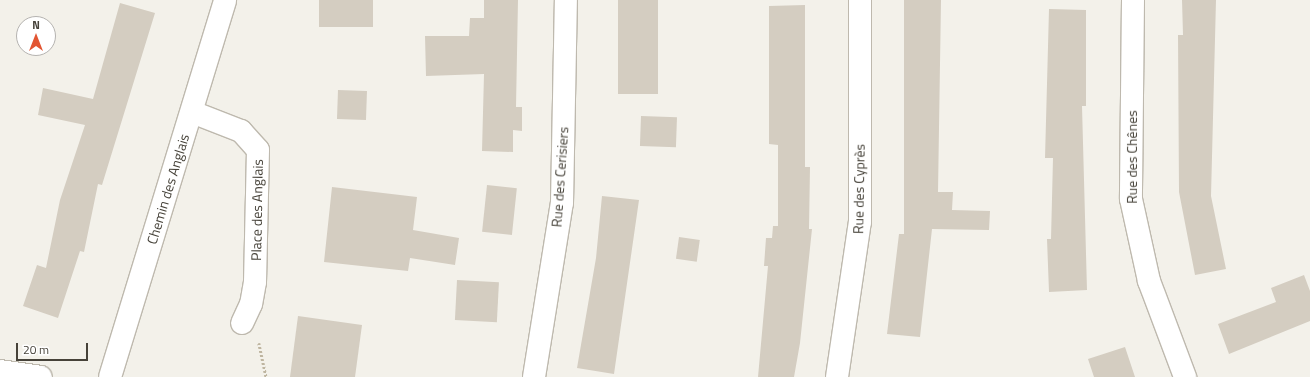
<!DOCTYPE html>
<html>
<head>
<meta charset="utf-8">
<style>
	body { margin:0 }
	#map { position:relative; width:1310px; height:377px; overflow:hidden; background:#f3f1ea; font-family:"Titillium Web",sans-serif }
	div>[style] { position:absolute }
	.building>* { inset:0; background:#d4cdc1; transform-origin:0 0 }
	.path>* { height:2.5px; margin-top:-1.25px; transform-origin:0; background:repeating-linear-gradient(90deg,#beb5a0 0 2px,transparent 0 4px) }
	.roads { filter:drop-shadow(1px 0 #beb9ae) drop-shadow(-1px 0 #beb9ae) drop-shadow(0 1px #beb9ae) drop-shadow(0 -1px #beb9ae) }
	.minor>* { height:22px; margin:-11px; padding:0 11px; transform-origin:11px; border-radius:11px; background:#fff }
	.tertiary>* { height:22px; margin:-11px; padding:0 11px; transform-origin:11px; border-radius:11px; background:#fff }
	span { translate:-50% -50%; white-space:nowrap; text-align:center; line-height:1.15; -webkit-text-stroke:4px #fff; paint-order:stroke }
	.street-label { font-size:14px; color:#464239 }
	.north { position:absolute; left:16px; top:16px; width:40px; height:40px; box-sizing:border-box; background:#fff; border:1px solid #b5b3b0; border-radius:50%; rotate:0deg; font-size:11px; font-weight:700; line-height:16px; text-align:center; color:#464239 }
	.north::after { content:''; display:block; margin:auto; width:14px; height:18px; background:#e25532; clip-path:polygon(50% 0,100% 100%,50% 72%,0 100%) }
	.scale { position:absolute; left:16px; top:343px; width:72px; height:18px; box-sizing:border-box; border:2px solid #464239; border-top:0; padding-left:5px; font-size:12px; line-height:14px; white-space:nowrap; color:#464239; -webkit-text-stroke:3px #fff; paint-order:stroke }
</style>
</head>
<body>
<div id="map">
	<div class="building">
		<div style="left:319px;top:0;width:54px;height:27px"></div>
		<div style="clip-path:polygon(484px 0,518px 0,516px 107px,522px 107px,522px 131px,513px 130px,513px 152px,482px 151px,484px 74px,426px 76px,425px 36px,469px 36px,470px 18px,484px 18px)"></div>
		<div style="left:618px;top:0;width:40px;height:94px"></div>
		<div style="clip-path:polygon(904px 0,941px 0,938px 192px,953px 192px,952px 210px,990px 211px,989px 230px,932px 229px,920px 337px,887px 334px,899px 234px,904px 234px)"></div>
		<div style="clip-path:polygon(1182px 0,1216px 0,1211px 196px,1226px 269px,1195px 275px,1179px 192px,1178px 35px,1183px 35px)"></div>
		<div style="clip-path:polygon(120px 3px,155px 13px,102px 185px,98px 184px,84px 252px,80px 251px,58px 318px,23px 306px,37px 265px,46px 268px,60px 200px,85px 125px,38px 115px,43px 88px,93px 99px)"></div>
		<div style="clip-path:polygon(805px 5px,805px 167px,810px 167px,809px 229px,812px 229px,800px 343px,794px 377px,758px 377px,768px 266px,764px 266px,766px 238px,772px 238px,773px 226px,778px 226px,778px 145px,769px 144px,769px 6px)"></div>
		<div style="clip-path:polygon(1049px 9px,1086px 10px,1086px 106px,1082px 106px,1087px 290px,1049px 292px,1047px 239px,1051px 239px,1053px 158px,1045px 158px)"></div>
		<div style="left:338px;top:90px;width:29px;height:29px;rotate:2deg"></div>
		<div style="left:641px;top:116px;width:36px;height:30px;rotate:2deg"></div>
		<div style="left:487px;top:185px;width:30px;height:47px;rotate:6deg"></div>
		<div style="clip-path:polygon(332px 187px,417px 197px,413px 230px,459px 238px,455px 265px,410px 258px,408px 271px,324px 262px)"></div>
		<div style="clip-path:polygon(602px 196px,639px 200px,614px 374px,577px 368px,596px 258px)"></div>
		<div style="left:679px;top:237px;width:21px;height:22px;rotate:8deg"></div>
		<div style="clip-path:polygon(1304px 275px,1310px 291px,1310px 321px,1229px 354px,1218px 324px,1276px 302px,1271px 288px)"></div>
		<div style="left:457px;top:280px;width:42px;height:40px;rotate:3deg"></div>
		<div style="clip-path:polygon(298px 316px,362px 325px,355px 377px,290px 377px)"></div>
		<div style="clip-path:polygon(1125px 347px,1135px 377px,1094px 377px,1088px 359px)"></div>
	</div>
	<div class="path">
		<div style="left:259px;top:343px;width:35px;rotate:78deg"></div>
	</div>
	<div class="roads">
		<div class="minor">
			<div style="left:1133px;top:0;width:199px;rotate:90.6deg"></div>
			<div style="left:1131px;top:199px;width:84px;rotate:77.6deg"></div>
			<div style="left:1149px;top:281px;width:103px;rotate:69.4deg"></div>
			<div style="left:192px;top:112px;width:53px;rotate:21.2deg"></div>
			<div style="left:241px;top:131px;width:25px;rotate:48deg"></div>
			<div style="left:258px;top:150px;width:132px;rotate:91.3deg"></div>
			<div style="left:255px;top:282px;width:22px;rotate:100deg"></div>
			<div style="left:251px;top:304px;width:21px;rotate:115deg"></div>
			<div style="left:0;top:371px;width:41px;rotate:8.3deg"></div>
			<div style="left:534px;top:377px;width:176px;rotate:-80.9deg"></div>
			<div style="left:562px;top:203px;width:203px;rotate:-88.9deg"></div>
			<div style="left:837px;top:377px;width:157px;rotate:-81.6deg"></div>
			<div style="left:860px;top:222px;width:222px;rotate:-90deg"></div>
		</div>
		<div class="tertiary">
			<div style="left:110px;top:377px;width:394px;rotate:-73deg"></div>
		</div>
	</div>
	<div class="street-label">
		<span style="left:1132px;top:157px;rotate:-90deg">Rue des Chênes</span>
		<span style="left:560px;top:177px;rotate:-86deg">Rue des Cerisiers</span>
		<span style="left:168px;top:189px;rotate:-73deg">Chemin des Anglais</span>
		<span style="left:859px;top:189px;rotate:-89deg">Rue des Cyprès</span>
		<span style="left:257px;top:210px;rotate:-89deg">Place des Anglais</span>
	</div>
	<div class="north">N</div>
	<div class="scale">20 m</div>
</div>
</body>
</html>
